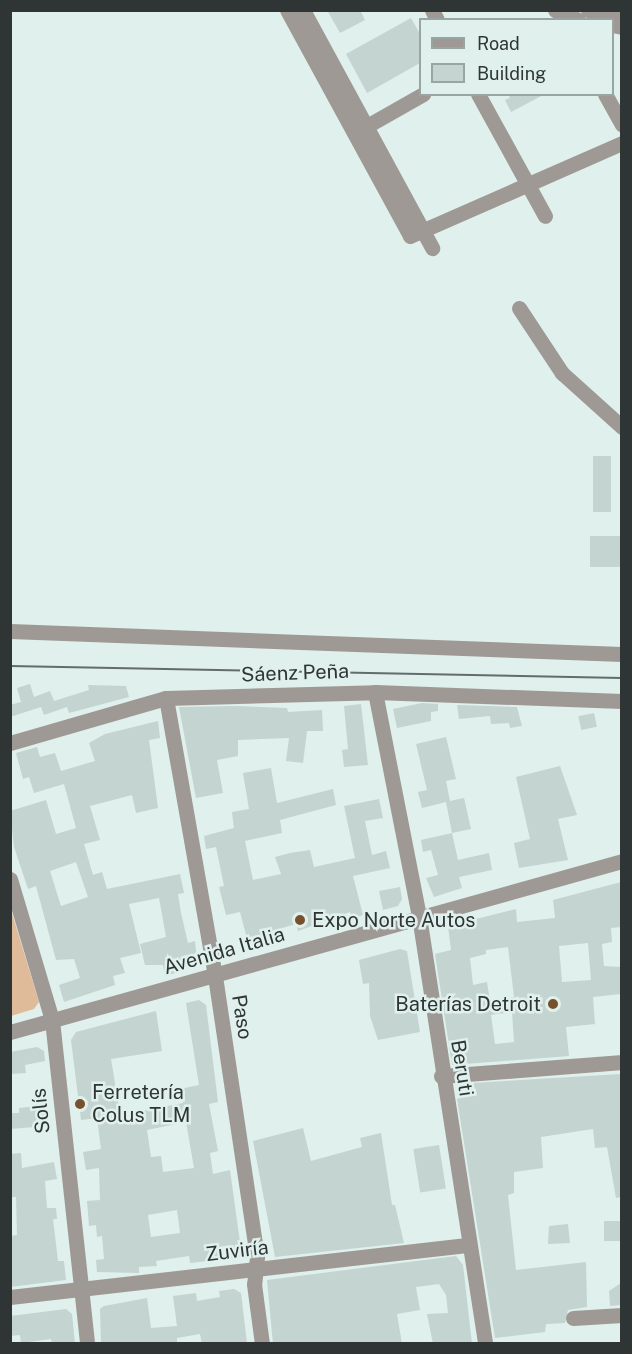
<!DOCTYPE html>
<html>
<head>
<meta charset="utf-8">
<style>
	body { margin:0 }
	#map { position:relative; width:632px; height:1354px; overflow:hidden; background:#dff0ed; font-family:"Public Sans",sans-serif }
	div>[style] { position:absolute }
	.green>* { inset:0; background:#e0bb99 }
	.building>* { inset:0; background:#c3d4d1; transform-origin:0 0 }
	.minor>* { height:15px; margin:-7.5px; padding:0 7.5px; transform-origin:7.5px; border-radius:7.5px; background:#9e9995 }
	.tram>* { height:1.5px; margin:-0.75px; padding:0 0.75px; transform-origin:0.75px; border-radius:0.75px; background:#626c6a }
	.dots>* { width:16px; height:16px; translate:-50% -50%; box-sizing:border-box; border:3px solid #dff0ed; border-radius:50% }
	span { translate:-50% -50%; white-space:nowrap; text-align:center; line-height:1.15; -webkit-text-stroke:5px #dff0ed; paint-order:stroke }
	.street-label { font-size:20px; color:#2e3534 }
	.poi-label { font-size:20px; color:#2e3534 }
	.left { translate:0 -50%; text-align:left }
	.right { translate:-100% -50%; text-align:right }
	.frame { position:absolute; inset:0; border:12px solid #2e3534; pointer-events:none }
	.legend { position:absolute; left:419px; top:18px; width:195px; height:78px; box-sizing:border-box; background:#dff0ed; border:2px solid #98a5a3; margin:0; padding:8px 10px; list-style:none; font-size:18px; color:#2e3534 }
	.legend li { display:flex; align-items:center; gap:12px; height:30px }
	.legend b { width:30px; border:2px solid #98a5a3 }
</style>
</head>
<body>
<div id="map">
	<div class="green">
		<div style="clip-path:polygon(11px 910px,39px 1002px,34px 1009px,11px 1016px)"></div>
	</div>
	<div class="building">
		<div style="clip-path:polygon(327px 10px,360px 10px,365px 20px,340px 33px)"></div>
		<div style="clip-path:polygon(411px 18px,420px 34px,420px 63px,367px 93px,346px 54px)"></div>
		<div style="clip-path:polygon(508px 94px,545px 94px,511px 112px,505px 100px,510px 98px)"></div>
		<div style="left:593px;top:456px;width:18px;height:56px"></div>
		<div style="left:621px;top:536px;width:31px;height:31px;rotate:90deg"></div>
		<div style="clip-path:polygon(30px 684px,34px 697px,50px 691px,54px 701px,89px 690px,88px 685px,126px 686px,129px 697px,69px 713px,67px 707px,44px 715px,41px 707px,10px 717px,10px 705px,21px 702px,17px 688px)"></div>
		<div style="clip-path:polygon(422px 703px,438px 704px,438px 711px,431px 712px,431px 721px,397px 728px,393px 709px)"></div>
		<div style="clip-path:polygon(361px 704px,368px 765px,344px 767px,342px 750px,348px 749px,344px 706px)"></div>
		<div style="clip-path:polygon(457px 705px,517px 707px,522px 726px,510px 728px,509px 723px,491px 724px,490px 716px,459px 719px)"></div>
		<div style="clip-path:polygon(236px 706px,287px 708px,288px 712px,322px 710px,323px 731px,307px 731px,303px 763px,286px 761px,289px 738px,238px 740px,238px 756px,217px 760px,223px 793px,196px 798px,179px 707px)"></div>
		<div style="left:594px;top:713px;width:14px;height:16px;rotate:78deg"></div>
		<div style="clip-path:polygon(evenodd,158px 721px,160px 738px,149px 740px,158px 808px,136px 813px,132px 795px,90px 806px,100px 840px,84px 844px,93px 875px,102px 872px,107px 889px,180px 874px,184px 893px,178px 894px,181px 913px,188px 943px,195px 941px,197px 961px,178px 966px,179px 972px,165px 976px,163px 965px,145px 965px,140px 944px,166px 937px,159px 898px,129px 904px,141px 953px,120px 958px,125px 973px,113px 976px,115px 985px,64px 1002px,59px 985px,80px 978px,74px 959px,56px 960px,36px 886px,28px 889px,14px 847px,10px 811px,46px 800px,56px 834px,76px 828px,64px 784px,34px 793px,29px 777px,23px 779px,16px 753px,37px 747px,40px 757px,55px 753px,61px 771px,95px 761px,89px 743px,105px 734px,158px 721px,76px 862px,88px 897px,61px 906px,50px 871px,76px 862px)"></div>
		<div style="clip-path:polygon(446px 737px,456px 779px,446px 781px,450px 801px,464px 798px,471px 829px,452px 833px,446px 802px,422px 808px,418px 792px,427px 790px,416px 744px)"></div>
		<div style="clip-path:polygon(560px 766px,577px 815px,558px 819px,568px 860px,519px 868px,514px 843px,530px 839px,516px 777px)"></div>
		<div style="clip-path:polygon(271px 768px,277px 803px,333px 789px,336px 805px,280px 820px,282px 833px,245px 841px,253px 880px,281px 874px,275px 857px,290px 853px,310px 850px,314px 867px,355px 858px,344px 806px,379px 799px,383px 818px,365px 821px,372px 855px,386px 851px,390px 868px,353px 876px,363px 915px,351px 919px,350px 912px,298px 931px,296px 924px,265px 933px,267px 942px,249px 946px,240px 912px,226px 915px,219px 887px,224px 886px,216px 847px,206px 849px,204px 836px,234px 828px,232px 812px,249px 809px,243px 773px)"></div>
		<div style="clip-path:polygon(452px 833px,458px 860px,489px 853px,492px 870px,459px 877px,462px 888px,434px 897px,426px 878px,438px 875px,431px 850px,423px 852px,421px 840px)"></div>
		<div style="clip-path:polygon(evenodd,621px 882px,621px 927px,611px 928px,612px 942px,602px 944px,604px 966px,621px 967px,621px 994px,593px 997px,595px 1024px,566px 1027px,569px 1056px,452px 1065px,435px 954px,451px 950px,448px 926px,516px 909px,517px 922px,555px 918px,553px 900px,621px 882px,588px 943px,591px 980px,562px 982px,559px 946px,588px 943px,621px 882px,508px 947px,514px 997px,490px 1001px,487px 982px,473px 985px,470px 958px,486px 954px,486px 950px,508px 947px,621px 882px,512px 1012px,514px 1042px,495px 1044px,491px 1015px,512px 1012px)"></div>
		<div style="clip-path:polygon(400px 887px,402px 899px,398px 906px,383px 910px,379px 891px)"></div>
		<div style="clip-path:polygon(400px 949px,407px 951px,420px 1032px,378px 1040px,370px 1016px,369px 983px,363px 984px,359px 960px)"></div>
		<div style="clip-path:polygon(evenodd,199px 1000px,206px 1005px,218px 1102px,209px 1104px,218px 1151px,210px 1153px,213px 1174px,230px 1170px,242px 1257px,190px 1263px,189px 1256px,156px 1261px,157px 1266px,139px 1267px,139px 1273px,97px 1272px,96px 1260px,104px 1259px,102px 1236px,97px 1237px,96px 1225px,89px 1226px,87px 1201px,100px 1200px,99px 1168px,86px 1170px,83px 1152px,101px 1149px,97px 1118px,81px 1120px,71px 1040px,76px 1032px,156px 1011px,162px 1051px,111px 1059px,121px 1119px,143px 1115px,142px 1111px,183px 1103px,180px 1089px,199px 1085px,186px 1003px,199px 1000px,186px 1122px,194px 1168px,163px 1172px,161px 1156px,151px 1157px,147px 1130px,186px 1122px,199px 1000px,177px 1210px,180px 1233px,151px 1237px,148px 1215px,177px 1210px)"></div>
		<div style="clip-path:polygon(37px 1047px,44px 1051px,45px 1061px,25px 1065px,26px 1073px,10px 1074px,10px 1052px)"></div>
		<div style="clip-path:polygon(621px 1074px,621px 1197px,616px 1198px,607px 1147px,595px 1148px,593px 1129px,541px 1137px,543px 1168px,514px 1172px,514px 1193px,508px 1195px,516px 1270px,586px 1262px,587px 1307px,568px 1310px,565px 1323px,546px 1324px,545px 1332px,495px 1338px,457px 1099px,472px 1083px)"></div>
		<div style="clip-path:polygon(45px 1105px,47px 1126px,10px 1129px,10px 1113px,19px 1113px,19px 1108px)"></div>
		<div style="clip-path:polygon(303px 1128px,311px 1161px,362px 1147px,360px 1138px,381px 1133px,392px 1205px,395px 1205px,404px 1243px,275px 1257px,253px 1141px)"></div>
		<div style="left:439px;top:1145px;width:44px;height:26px;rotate:81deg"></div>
		<div style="clip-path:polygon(21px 1153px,22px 1168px,54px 1162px,57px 1179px,45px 1181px,47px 1208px,56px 1208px,57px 1219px,53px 1219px,58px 1261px,64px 1261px,66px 1280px,10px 1287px,10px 1236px,17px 1235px,16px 1197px,10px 1197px,10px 1154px)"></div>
		<div style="left:621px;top:1221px;width:20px;height:17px;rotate:90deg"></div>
		<div style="clip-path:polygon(568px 1224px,570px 1243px,548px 1244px,549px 1226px)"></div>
		<div style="clip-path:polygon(456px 1256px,463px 1265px,472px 1344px,433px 1344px,427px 1314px,448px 1313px,446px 1295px,439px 1284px,416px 1287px,420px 1310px,397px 1314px,402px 1344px,273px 1344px,267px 1280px)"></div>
		<div style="clip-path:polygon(621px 1283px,621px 1305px,610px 1306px,609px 1291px)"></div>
		<div style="clip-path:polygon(234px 1289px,241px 1293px,247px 1343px,202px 1344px,200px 1334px,177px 1338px,177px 1344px,101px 1344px,100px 1309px,104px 1306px,147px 1298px,151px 1328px,177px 1326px,173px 1296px,196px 1293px,197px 1301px,220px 1297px,219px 1291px)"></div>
		<div style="clip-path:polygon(66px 1309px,72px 1314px,75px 1344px,52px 1344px,51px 1339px,21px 1343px,20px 1335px,10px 1336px,10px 1316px)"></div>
	</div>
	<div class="minor">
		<div style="left:287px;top:10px;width:257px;rotate:61.4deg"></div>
		<div style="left:410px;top:236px;width:232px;rotate:-23.7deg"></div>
		<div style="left:303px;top:10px;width:271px;rotate:61.5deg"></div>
		<div style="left:432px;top:10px;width:11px;rotate:63deg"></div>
		<div style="left:555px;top:10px;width:25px;rotate:23deg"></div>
		<div style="left:588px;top:10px;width:35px;rotate:10deg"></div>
		<div style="left:612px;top:25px;width:10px;rotate:11deg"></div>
		<div style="left:478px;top:94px;width:139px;rotate:61.2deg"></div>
		<div style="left:605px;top:94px;width:35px;rotate:61deg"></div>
		<div style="left:358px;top:131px;width:75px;rotate:-29.6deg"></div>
		<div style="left:519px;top:308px;width:78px;rotate:56.5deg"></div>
		<div style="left:562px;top:373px;width:81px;rotate:42deg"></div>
		<div style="left:10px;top:631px;width:612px;rotate:2.15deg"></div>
		<div style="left:375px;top:692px;width:228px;rotate:78.9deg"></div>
		<div style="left:419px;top:916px;width:433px;rotate:81.2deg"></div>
		<div style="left:166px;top:698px;width:282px;rotate:80deg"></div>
		<div style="left:215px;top:976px;width:284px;rotate:81.5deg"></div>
		<div style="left:257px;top:1257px;width:27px;rotate:96deg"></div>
		<div style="left:254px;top:1284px;width:61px;rotate:82.4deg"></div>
		<div style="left:10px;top:743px;width:162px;rotate:-16.1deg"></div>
		<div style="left:166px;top:698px;width:209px;rotate:-1.6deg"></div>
		<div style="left:375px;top:692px;width:247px;rotate:2.1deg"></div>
		<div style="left:10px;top:879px;width:147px;rotate:73.4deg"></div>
		<div style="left:52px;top:1020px;width:326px;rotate:83.8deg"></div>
		<div style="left:10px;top:1032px;width:635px;rotate:-15.61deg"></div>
		<div style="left:441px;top:1076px;width:182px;rotate:-4.4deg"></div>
		<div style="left:10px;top:1297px;width:462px;rotate:-6.5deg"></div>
		<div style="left:573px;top:1318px;width:49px;rotate:-3.5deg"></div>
	</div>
	<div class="tram">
		<div style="left:10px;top:666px;width:612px;rotate:1.12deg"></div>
	</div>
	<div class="dots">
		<div style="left:300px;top:920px;background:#76512c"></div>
		<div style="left:553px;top:1004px;background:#76512c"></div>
		<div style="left:80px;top:1104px;background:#76512c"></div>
	</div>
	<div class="street-label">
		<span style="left:295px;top:673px;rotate:-2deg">Sáenz Peña</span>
		<span style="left:224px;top:951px;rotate:-16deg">Avenida Italia</span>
		<span style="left:242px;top:1017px;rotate:81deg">Paso</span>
		<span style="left:462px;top:1068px;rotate:81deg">Beruti</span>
		<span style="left:41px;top:1111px;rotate:-96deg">Solís</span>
		<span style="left:237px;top:1251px;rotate:-7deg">Zuviría</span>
	</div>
	<div class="poi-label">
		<span class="left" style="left:312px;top:920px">Expo Norte Autos</span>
		<span class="right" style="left:541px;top:1004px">Baterías Detroit</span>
		<span class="left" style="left:92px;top:1104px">Ferretería<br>Colus TLM</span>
	</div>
	<div class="frame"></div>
	<ul class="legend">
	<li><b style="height:8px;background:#9e9995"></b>Road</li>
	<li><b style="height:16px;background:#c3d4d1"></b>Building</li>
	</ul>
</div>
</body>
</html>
